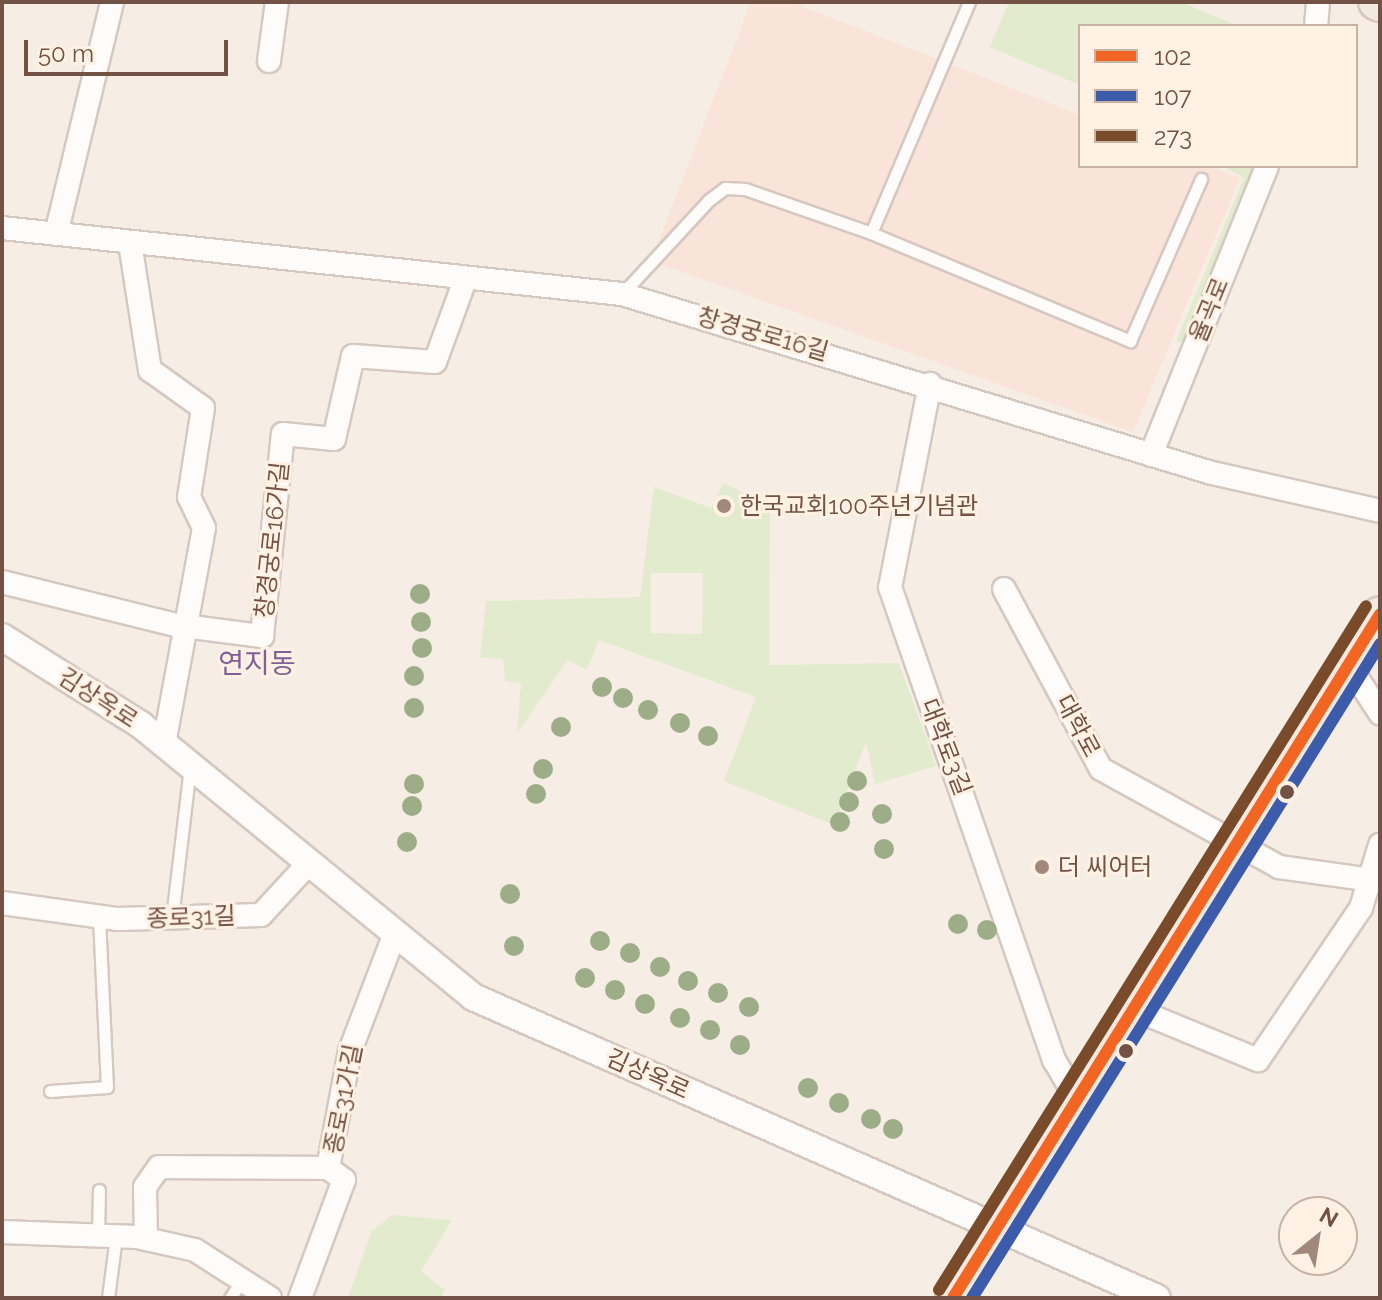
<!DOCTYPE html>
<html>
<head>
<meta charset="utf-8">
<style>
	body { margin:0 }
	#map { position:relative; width:1382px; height:1300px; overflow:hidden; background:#f6ede4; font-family:Raleway,"Noto Sans KR",sans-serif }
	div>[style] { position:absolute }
	.commercial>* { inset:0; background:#fae3d9 }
	.green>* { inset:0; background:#e3ebce }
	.roads { filter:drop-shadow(2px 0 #d5c8c0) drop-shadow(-2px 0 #d5c8c0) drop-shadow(0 2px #d5c8c0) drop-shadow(0 -2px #d5c8c0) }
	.service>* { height:11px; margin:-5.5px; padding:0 5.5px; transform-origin:5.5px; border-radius:5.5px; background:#fefcfb }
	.minor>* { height:22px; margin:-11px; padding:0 11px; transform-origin:11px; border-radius:11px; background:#fefcfb }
	.tertiary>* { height:26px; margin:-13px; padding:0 13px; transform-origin:13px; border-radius:13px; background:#fefcfb }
	.primary>* { height:34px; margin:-17px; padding:0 17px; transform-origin:17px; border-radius:17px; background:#f2eae1 }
	.bus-1>* { height:12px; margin:-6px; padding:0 6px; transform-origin:6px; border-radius:6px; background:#f26522 }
	.bus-2>* { height:12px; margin:-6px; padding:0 6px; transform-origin:6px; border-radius:6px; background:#3d5bab }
	.bus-3>* { height:12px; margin:-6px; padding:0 6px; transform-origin:6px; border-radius:6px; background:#7a4b2a }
	.trees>* { width:20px; height:20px; margin:-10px; border-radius:50%; background:#9dad88 }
	.dots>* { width:22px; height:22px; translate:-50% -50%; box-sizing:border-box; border:4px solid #fff2e4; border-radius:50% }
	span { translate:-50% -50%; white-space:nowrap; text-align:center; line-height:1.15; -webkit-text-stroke:6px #fff2e4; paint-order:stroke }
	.street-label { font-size:24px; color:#735245 }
	.poi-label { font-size:24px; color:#735245 }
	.left { translate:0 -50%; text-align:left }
	.quarter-label { font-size:28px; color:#806097 }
	.frame { position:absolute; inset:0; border:4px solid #735245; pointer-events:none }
	.legend { position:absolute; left:1078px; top:24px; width:280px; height:144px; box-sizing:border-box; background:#fff2e4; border:2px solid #c7b2a4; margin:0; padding:10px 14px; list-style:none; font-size:24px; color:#735245 }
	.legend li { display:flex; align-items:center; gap:16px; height:40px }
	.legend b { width:40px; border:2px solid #c7b2a4 }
	.north { position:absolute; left:1278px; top:1196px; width:80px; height:80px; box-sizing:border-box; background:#fff2e4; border:2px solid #c7b2a4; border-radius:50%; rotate:30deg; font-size:22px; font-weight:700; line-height:32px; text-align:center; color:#735245 }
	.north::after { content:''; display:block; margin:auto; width:28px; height:36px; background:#a1887d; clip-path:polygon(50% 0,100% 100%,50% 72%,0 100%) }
	.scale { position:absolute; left:24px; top:40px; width:204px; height:36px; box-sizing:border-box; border:4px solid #735245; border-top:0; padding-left:10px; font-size:24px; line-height:28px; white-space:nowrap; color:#735245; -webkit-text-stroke:6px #fff2e4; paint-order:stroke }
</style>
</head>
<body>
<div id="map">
	<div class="commercial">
		<div style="clip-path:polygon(751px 2px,791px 2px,1080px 115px,1080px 166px,1209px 166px,1240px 178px,1133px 432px,651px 261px)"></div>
	</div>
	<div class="green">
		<div style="clip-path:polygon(1009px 2px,1181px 2px,1238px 26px,1080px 26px,1080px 85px,990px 47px)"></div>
		<div style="clip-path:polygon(1223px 166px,1259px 166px,1185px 344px,1176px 341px,1244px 178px)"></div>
		<div style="clip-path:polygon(evenodd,723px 483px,770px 506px,769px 665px,899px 663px,936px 766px,875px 784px,866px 742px,834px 825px,724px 781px,756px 697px,599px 640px,587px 670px,567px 660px,517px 734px,521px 683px,505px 681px,503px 659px,480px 658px,486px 601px,640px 597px,654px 487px,711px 508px,723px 483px,651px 573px,703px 573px,702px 634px,651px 633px,651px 573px)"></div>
		<div style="clip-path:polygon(392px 1215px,452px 1220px,421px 1271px,445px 1290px,440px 1298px,348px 1298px,371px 1232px)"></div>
	</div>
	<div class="roads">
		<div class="service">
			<div style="left:871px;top:233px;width:251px;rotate:-67deg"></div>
			<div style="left:622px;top:294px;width:128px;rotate:-47.2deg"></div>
			<div style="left:709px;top:200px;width:20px;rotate:-37deg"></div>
			<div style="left:725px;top:188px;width:20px;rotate:3deg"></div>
			<div style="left:745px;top:189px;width:133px;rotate:19.2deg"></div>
			<div style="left:871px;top:233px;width:281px;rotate:22.6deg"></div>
			<div style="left:1130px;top:341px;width:177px;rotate:-66.3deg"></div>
			<div style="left:172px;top:918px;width:153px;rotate:-83.2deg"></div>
			<div style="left:50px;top:1091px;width:57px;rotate:-4deg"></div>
			<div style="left:107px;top:1087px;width:170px;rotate:-92.7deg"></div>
			<div style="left:98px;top:1236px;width:46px;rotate:-88.8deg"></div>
			<div style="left:108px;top:1298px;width:63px;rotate:-82.6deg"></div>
			<div style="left:230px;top:1298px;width:23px;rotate:-56deg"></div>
		</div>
		<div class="minor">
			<div style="left:1316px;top:26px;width:24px;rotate:-85deg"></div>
			<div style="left:269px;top:61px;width:60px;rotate:-82.3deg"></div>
			<div style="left:2px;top:228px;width:624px;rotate:6.08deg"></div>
			<div style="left:622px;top:294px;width:617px;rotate:16.88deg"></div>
			<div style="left:1212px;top:473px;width:172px;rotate:12.7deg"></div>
			<div style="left:56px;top:234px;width:239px;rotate:-76.4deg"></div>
			<div style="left:130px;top:243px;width:129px;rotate:81.1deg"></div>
			<div style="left:150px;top:370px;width:65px;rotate:35.6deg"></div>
			<div style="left:203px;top:408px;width:90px;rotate:98.9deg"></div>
			<div style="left:189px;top:497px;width:34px;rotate:64deg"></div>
			<div style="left:204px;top:528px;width:220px;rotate:100.5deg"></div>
			<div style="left:930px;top:384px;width:207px;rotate:101.1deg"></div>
			<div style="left:890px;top:587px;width:501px;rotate:70.88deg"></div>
			<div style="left:1054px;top:1060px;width:45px;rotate:59.5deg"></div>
			<div style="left:1151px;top:455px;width:311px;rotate:-68.1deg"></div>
			<div style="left:2px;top:582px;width:179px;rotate:13.9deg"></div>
			<div style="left:176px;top:625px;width:87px;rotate:7.3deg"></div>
			<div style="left:262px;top:636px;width:203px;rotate:-84.1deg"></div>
			<div style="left:283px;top:434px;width:51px;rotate:5.6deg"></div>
			<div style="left:334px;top:439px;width:85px;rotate:-77.1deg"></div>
			<div style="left:353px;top:356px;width:82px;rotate:4.2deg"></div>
			<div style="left:435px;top:362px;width:87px;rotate:-69.9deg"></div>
			<div style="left:1004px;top:589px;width:204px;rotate:61.7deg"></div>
			<div style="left:1101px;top:769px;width:203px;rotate:28.8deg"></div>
			<div style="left:1279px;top:867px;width:102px;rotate:7.9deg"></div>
			<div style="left:1348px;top:664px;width:59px;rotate:56.9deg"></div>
			<div style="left:2px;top:903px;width:117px;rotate:7.9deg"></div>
			<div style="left:118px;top:919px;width:143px;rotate:-1.6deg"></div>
			<div style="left:261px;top:915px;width:69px;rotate:-47.3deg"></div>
			<div style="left:1134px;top:1009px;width:134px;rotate:22.4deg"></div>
			<div style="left:1258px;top:1060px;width:184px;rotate:-55.9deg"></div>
			<div style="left:1361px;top:908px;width:66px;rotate:-73.2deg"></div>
			<div style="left:2px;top:1232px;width:135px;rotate:2.1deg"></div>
			<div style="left:137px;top:1237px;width:59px;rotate:12.6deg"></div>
			<div style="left:195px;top:1250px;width:89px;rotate:32.6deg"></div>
			<div style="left:146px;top:1239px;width:52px;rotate:-91.1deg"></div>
			<div style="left:145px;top:1187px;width:24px;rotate:-55deg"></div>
			<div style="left:159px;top:1167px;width:169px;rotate:0.3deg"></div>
			<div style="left:328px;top:1168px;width:119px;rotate:-79.4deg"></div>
			<div style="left:350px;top:1051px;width:123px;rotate:-69.1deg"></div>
			<div style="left:300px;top:1298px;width:126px;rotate:-69.6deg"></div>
			<div style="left:344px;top:1180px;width:20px;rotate:-143deg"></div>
		</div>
		<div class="tertiary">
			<div style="left:2px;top:637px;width:165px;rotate:32.3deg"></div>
			<div style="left:141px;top:725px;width:429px;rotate:39.3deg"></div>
			<div style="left:473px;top:997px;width:747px;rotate:23.75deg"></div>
		</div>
		<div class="primary">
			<div style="left:1376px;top:2px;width:4px;rotate:27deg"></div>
			<div style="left:953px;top:1298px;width:806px;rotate:-58.02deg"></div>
		</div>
	</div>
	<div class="bus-1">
		<div style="left:953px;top:1298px;width:806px;rotate:-58.02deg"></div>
	</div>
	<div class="bus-2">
		<div style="left:972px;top:1298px;width:771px;rotate:-58.04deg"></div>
	</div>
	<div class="bus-3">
		<div style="left:939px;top:1290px;width:806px;rotate:-58.02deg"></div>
	</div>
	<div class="trees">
		<div style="left:420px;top:594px"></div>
		<div style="left:421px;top:622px"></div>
		<div style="left:422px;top:648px"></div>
		<div style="left:414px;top:676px"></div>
		<div style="left:602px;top:687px"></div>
		<div style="left:623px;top:698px"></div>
		<div style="left:414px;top:708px"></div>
		<div style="left:648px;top:710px"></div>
		<div style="left:680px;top:723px"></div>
		<div style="left:561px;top:727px"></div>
		<div style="left:708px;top:736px"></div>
		<div style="left:543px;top:769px"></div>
		<div style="left:857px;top:781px"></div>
		<div style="left:414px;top:784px"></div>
		<div style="left:536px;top:794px"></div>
		<div style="left:849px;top:802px"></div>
		<div style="left:412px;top:806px"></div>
		<div style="left:882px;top:814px"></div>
		<div style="left:840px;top:822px"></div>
		<div style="left:407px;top:842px"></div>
		<div style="left:884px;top:849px"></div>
		<div style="left:510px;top:894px"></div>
		<div style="left:958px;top:924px"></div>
		<div style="left:987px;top:930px"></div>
		<div style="left:600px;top:941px"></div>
		<div style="left:514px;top:946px"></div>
		<div style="left:630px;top:953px"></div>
		<div style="left:660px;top:967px"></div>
		<div style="left:585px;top:978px"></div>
		<div style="left:688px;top:981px"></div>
		<div style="left:615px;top:990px"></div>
		<div style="left:718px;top:993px"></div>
		<div style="left:645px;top:1004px"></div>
		<div style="left:749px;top:1007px"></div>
		<div style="left:680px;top:1018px"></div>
		<div style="left:710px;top:1030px"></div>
		<div style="left:740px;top:1045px"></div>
		<div style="left:808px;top:1088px"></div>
		<div style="left:839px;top:1103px"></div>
		<div style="left:871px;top:1119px"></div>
		<div style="left:893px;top:1129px"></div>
	</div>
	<div class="dots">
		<div style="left:724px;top:506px;background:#a1887d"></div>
		<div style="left:1287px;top:792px;background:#735245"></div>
		<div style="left:1042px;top:867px;background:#a1887d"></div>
		<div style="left:1126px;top:1051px;background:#735245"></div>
	</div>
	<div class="street-label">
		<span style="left:1209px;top:310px;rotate:-68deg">율곡로</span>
		<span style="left:763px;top:334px;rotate:16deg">창경궁로16길</span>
		<span style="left:272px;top:540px;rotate:-84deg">창경궁로16가길</span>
		<span style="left:98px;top:698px;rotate:33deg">김상옥로</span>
		<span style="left:1078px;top:726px;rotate:62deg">대학로</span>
		<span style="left:946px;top:747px;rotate:69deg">대학로3길</span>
		<span style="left:191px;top:917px;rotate:-2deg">종로31길</span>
		<span style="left:648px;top:1074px;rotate:24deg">김상옥로</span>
		<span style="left:343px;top:1099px;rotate:-79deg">종로31가길</span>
	</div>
	<div class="poi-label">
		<span class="left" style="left:740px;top:506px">한국교회100주년기념관</span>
		<span class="left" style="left:1058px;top:867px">더 씨어터</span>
	</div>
	<div class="quarter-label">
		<span style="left:257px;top:664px">연지동</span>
	</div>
	<div class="frame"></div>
	<ul class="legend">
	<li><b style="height:10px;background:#f26522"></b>102</li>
	<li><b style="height:10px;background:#3d5bab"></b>107</li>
	<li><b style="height:10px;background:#7a4b2a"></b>273</li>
	</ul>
	<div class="north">N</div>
	<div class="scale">50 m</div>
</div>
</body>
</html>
